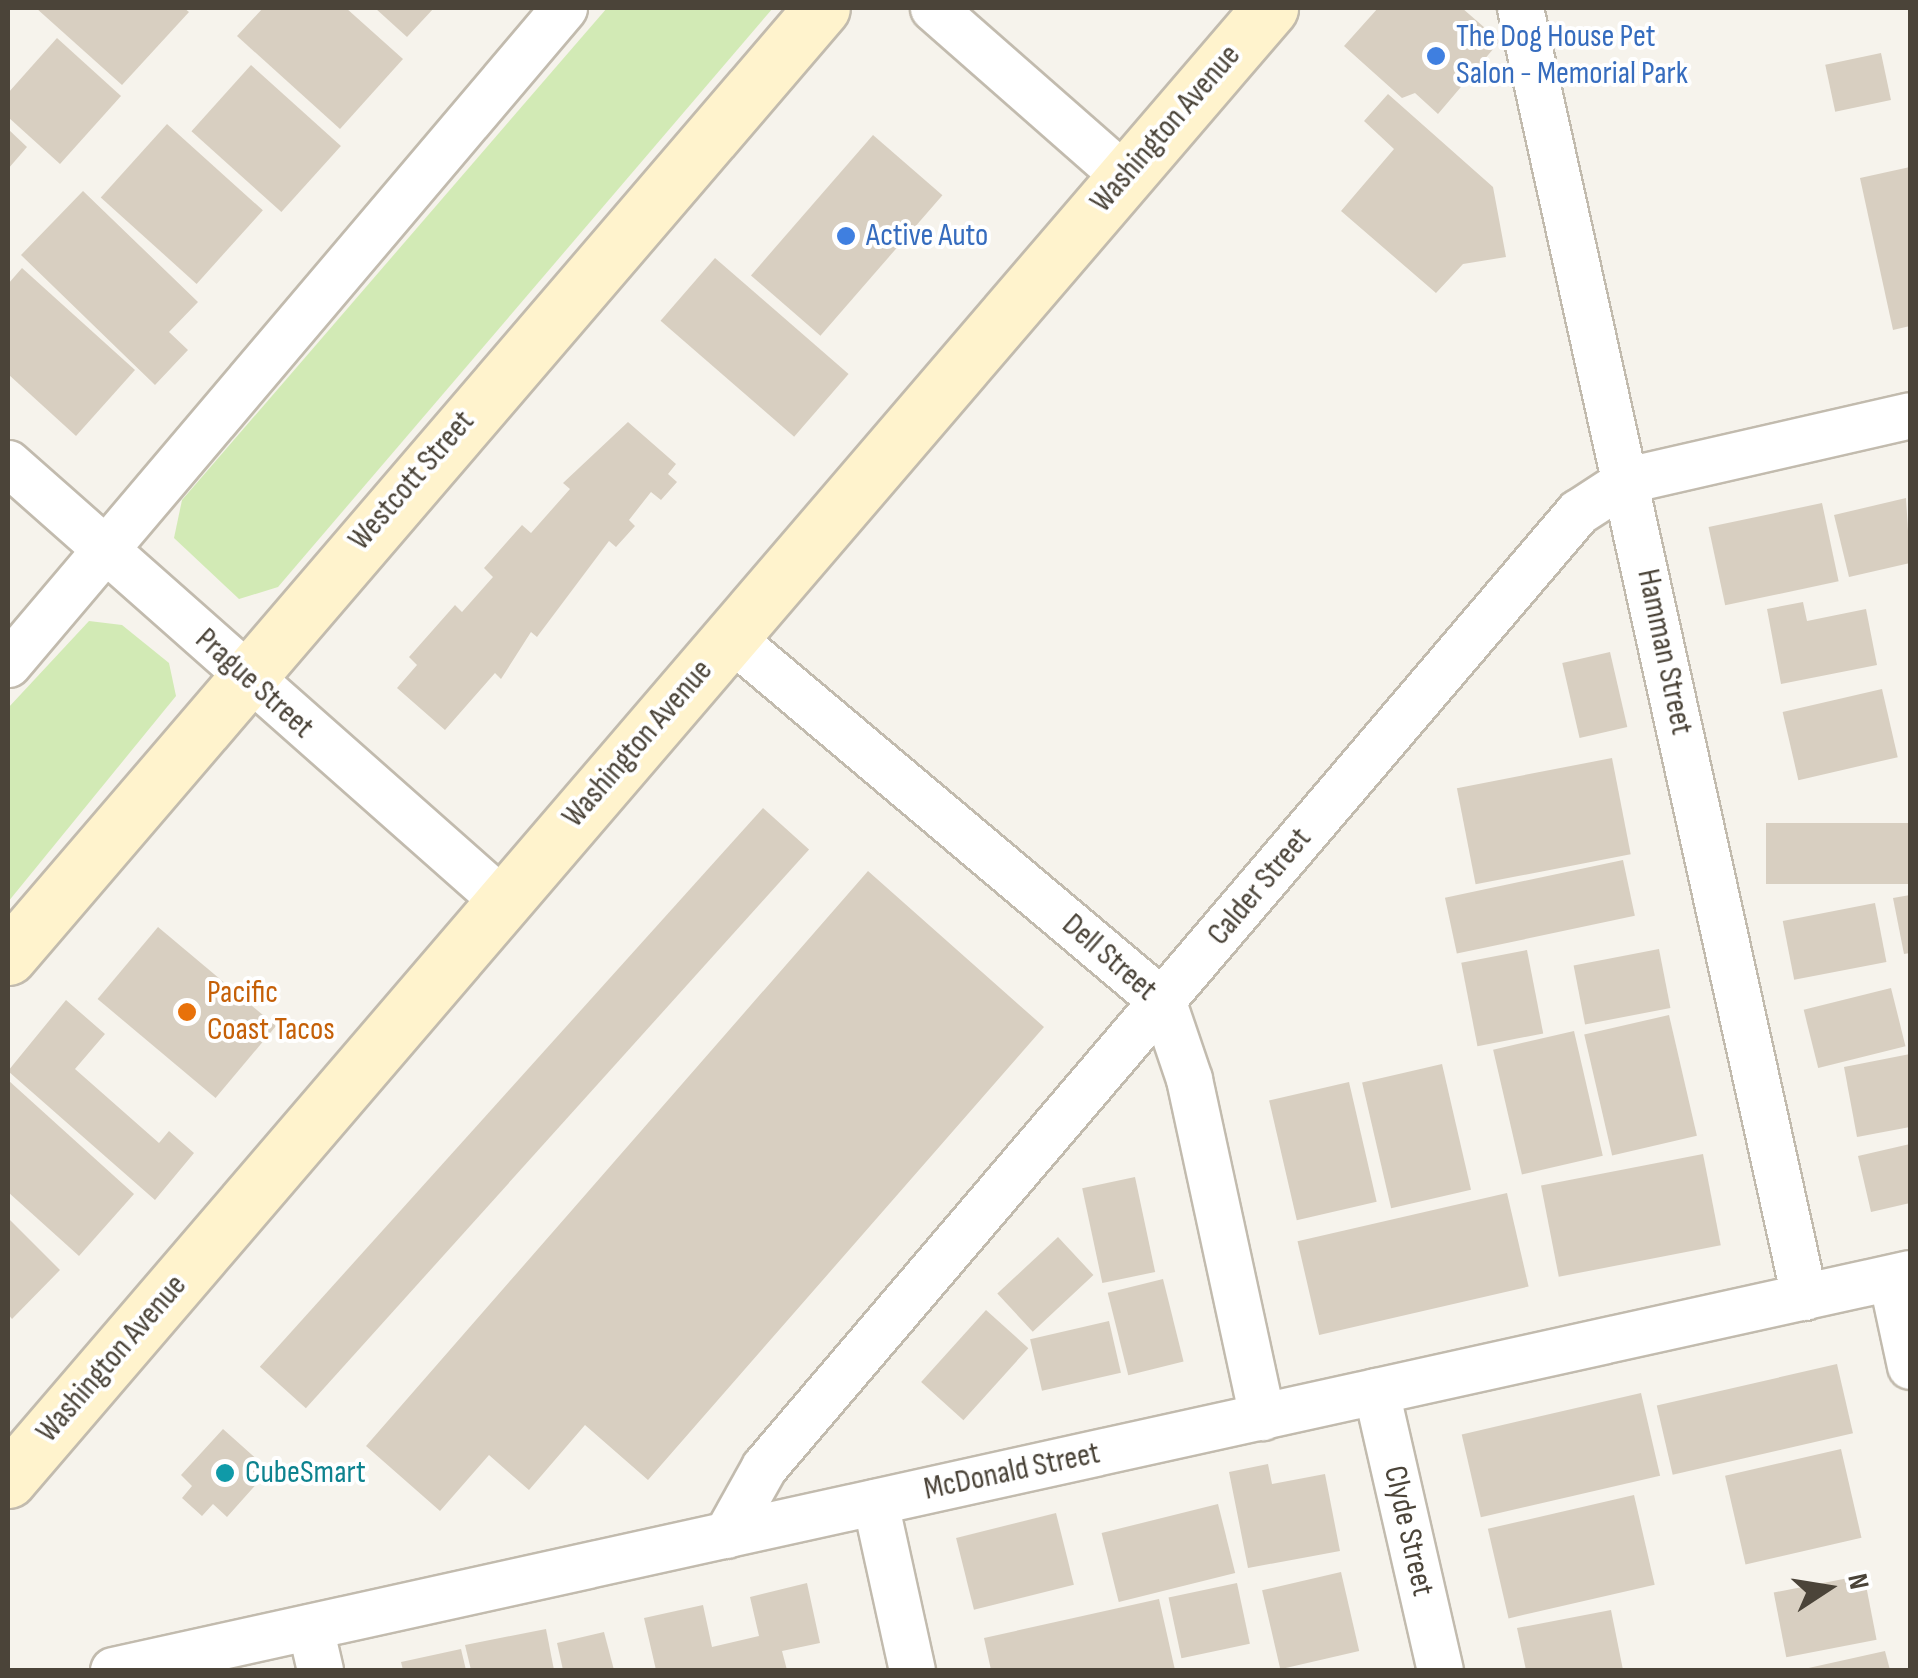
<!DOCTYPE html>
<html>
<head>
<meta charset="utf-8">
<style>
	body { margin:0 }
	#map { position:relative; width:1918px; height:1678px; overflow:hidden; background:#f6f3ec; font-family:"Sofia Sans Condensed",sans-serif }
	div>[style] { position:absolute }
	.green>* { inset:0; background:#d2eab5 }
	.building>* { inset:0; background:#d8cfc1; transform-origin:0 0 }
	.roads { filter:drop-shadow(2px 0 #c2bbae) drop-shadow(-2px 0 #c2bbae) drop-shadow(0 2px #c2bbae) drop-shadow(0 -2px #c2bbae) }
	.street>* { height:45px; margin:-22.5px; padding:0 22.5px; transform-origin:22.5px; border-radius:22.5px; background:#fff }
	.secondary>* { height:55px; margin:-27.5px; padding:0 27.5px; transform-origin:27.5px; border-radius:27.5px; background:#fff3cd }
	.dots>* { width:28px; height:28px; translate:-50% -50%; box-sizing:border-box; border:5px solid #fff; border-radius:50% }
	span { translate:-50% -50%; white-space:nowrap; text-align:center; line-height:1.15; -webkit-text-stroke:8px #fff; paint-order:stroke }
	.shop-label { font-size:32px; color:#366cbe }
	.left { translate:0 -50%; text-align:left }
	.street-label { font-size:32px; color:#4b4439 }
	.food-label { font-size:32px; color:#c56008 }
	.culture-label { font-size:32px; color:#0d838f }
	.frame { position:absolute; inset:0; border:10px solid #4b4439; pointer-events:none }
	.north { position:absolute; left:1778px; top:1538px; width:100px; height:100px; -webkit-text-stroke:8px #fff; paint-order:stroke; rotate:78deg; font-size:28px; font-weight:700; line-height:40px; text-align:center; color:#4b4439 }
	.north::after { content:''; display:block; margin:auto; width:35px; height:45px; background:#4b4439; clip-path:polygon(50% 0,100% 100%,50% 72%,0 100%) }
</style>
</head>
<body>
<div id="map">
	<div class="green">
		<div style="clip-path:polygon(607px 8px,773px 8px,278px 587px,239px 599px,174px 538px,182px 500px)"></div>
		<div style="clip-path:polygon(89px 621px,122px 625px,169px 663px,176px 696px,8px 902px,8px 708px)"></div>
	</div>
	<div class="building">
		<div style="clip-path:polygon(36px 8px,184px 8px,189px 12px,122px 85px)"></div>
		<div style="clip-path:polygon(263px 8px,346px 8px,403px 59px,340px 129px,237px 36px)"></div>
		<div style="clip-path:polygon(375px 8px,434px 8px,407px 37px)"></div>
		<div style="clip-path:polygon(1378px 8px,1462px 8px,1500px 41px,1438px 114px,1415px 93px,1402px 98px,1344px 46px)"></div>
		<div style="clip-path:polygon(57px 38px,121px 96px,60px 164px,8px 117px,8px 93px)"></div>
		<div style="left:1881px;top:53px;width:48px;height:57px;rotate:78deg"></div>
		<div style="left:251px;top:65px;width:121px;height:89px;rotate:42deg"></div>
		<div style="clip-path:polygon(1388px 94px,1493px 187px,1506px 257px,1463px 264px,1436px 293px,1341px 211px,1394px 149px,1364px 121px)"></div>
		<div style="left:167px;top:124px;width:129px;height:99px;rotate:42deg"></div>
		<div style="clip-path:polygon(8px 129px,27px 147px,8px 169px)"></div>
		<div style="left:873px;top:135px;width:92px;height:186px;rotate:41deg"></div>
		<div style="clip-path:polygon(1910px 167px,1910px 326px,1893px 330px,1860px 178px)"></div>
		<div style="clip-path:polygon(83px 191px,198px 302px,169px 332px,188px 350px,155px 385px,21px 255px)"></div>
		<div style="left:715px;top:258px;width:177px;height:83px;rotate:41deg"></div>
		<div style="clip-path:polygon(22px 268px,135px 370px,76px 436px,8px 374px,8px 284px)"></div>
		<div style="clip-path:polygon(628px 422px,676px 464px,668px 474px,677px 482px,661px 500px,651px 492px,629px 520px,635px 526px,616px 547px,609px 541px,537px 637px,531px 632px,501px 679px,495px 673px,445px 730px,397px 688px,417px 665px,409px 657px,455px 605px,462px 612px,493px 577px,484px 568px,522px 525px,531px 533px,570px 489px,563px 483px)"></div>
		<div style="clip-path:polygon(1906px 498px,1910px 563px,1849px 577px,1834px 515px)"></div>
		<div style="left:1822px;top:503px;width:80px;height:116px;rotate:78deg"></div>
		<div style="clip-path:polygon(1803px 602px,1807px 621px,1866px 609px,1877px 665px,1781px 684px,1767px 609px)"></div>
		<div style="left:1610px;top:652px;width:77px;height:49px;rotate:77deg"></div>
		<div style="left:1882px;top:689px;width:70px;height:102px;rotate:77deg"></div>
		<div style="left:1612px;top:758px;width:98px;height:158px;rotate:79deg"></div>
		<div style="left:763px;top:808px;width:62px;height:752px;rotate:42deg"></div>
		<div style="left:1910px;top:823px;width:61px;height:144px;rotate:90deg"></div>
		<div style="left:1623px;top:860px;width:57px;height:182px;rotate:78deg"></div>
		<div style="clip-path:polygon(868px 871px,1044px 1027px,648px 1480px,585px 1425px,529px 1490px,489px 1455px,440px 1511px,366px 1446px)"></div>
		<div style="clip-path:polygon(1910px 895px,1910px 953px,1904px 954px,1893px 898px)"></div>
		<div style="left:1875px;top:903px;width:60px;height:94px;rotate:79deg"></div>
		<div style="left:158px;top:927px;width:154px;height:94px;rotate:40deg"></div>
		<div style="left:1659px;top:949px;width:60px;height:87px;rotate:79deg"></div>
		<div style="left:1527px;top:950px;width:85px;height:67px;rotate:79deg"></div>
		<div style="left:1891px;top:988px;width:60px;height:90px;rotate:76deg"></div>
		<div style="clip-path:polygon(66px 1000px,105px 1034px,75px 1069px,159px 1143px,169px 1131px,194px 1153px,155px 1200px,8px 1071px)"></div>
		<div style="left:1669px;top:1015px;width:124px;height:87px;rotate:77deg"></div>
		<div style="left:1574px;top:1031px;width:128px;height:83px;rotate:77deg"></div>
		<div style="clip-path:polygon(1910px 1054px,1910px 1127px,1857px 1137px,1844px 1067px)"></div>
		<div style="left:1442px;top:1064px;width:129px;height:82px;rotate:77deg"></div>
		<div style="clip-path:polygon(8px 1080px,134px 1194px,79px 1256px,8px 1192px)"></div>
		<div style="left:1349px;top:1082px;width:123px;height:82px;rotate:77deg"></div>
		<div style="clip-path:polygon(1910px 1144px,1910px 1203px,1871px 1212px,1858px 1156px)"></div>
		<div style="left:1703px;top:1154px;width:93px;height:165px;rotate:79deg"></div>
		<div style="left:1135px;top:1177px;width:97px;height:54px;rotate:78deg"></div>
		<div style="left:1507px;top:1193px;width:96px;height:215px;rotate:77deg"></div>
		<div style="clip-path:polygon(8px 1218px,60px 1270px,12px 1319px,8px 1314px)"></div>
		<div style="left:1058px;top:1237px;width:52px;height:83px;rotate:47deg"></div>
		<div style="left:1163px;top:1279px;width:85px;height:57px;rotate:76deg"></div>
		<div style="left:986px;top:1310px;width:57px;height:97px;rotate:42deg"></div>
		<div style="left:1109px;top:1321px;width:53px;height:81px;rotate:77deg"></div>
		<div style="left:1837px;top:1364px;width:71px;height:185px;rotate:77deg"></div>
		<div style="left:1641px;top:1393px;width:85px;height:184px;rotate:77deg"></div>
		<div style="clip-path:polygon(223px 1429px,269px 1470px,227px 1517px,213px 1504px,202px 1516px,182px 1498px,192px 1486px,181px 1475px)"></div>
		<div style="left:1841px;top:1449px;width:91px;height:119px;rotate:77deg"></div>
		<div style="clip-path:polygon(1268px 1464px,1272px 1484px,1325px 1474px,1340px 1551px,1248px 1568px,1229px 1472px)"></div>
		<div style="left:1634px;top:1495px;width:92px;height:150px;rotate:77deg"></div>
		<div style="left:1218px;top:1504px;width:71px;height:120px;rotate:76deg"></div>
		<div style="left:1056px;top:1513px;width:74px;height:103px;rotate:76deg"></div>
		<div style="left:1341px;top:1572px;width:81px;height:81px;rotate:77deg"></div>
		<div style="left:1864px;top:1575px;width:66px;height:92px;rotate:79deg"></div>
		<div style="clip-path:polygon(807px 1583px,820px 1643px,782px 1651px,787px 1670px,656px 1670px,644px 1618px,703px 1605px,712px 1647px,759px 1636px,750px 1597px)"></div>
		<div style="left:1237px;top:1583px;width:62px;height:70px;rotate:78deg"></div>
		<div style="clip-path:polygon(1159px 1599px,1175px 1670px,991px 1670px,984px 1638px)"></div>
		<div style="clip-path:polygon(1611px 1610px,1623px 1670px,1526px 1670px,1517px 1628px)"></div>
		<div style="clip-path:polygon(546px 1629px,554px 1670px,471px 1670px,465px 1645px)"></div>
		<div style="clip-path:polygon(604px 1632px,614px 1670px,563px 1670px,557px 1643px)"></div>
		<div style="clip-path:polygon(461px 1649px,466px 1670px,403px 1670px,401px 1662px)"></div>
		<div style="clip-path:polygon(1885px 1651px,1890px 1670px,1804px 1670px,1804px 1669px)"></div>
	</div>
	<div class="roads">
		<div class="street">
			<div style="left:933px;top:8px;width:254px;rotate:41.3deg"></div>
			<div style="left:1520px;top:8px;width:1320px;rotate:77.57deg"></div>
			<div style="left:8px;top:463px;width:661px;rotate:41.5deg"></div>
			<div style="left:730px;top:637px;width:566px;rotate:40.13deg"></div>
			<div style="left:1163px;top:1002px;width:81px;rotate:71.3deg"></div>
			<div style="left:1189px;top:1079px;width:346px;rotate:77.8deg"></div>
			<div style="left:8px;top:664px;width:860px;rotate:-49.72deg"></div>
			<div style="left:1891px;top:1278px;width:90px;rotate:77.8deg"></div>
			<div style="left:1376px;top:1391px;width:286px;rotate:77.1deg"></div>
			<div style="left:875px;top:1502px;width:172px;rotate:77.6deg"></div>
			<div style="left:726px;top:1535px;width:78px;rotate:-60.8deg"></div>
			<div style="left:764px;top:1467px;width:1255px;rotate:-49.56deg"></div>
			<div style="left:1578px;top:512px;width:59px;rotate:-33.1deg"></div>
			<div style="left:1627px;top:480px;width:290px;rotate:-12.9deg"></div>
			<div style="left:310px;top:1627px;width:44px;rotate:76.9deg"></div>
			<div style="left:113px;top:1670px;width:1840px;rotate:-12.46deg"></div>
		</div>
		<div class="secondary">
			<div style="left:8px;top:957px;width:1250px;rotate:-49.38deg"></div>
			<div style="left:8px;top:1480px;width:1939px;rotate:-49.39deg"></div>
		</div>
	</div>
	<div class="dots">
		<div style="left:1436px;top:56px;background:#3f7fe0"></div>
		<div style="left:846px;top:236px;background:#3f7fe0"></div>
		<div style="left:187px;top:1012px;background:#e8710a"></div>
		<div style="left:225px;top:1473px;background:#0f9aa8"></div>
	</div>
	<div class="shop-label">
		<span class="left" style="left:1456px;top:56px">The Dog House Pet<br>Salon - Memorial Park</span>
		<span class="left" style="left:866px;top:236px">Active Auto</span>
	</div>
	<div class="street-label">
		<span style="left:1166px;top:129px;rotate:-49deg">Washington Avenue</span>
		<span style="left:412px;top:481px;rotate:-49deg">Westcott Street</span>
		<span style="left:1664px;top:652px;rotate:78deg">Hamman Street</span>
		<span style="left:254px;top:684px;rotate:42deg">Prague Street</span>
		<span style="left:638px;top:744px;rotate:-49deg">Washington Avenue</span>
		<span style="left:1260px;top:887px;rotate:-50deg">Calder Street</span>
		<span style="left:1109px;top:958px;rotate:41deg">Dell Street</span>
		<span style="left:112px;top:1359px;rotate:-49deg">Washington Avenue</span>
		<span style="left:1012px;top:1472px;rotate:-12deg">McDonald Street</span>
		<span style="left:1408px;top:1531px;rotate:77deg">Clyde Street</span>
	</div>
	<div class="food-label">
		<span class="left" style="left:207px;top:1012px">Pacific<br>Coast Tacos</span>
	</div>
	<div class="culture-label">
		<span class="left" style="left:245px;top:1473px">CubeSmart</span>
	</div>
	<div class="frame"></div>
	<div class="north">N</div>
</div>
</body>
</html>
